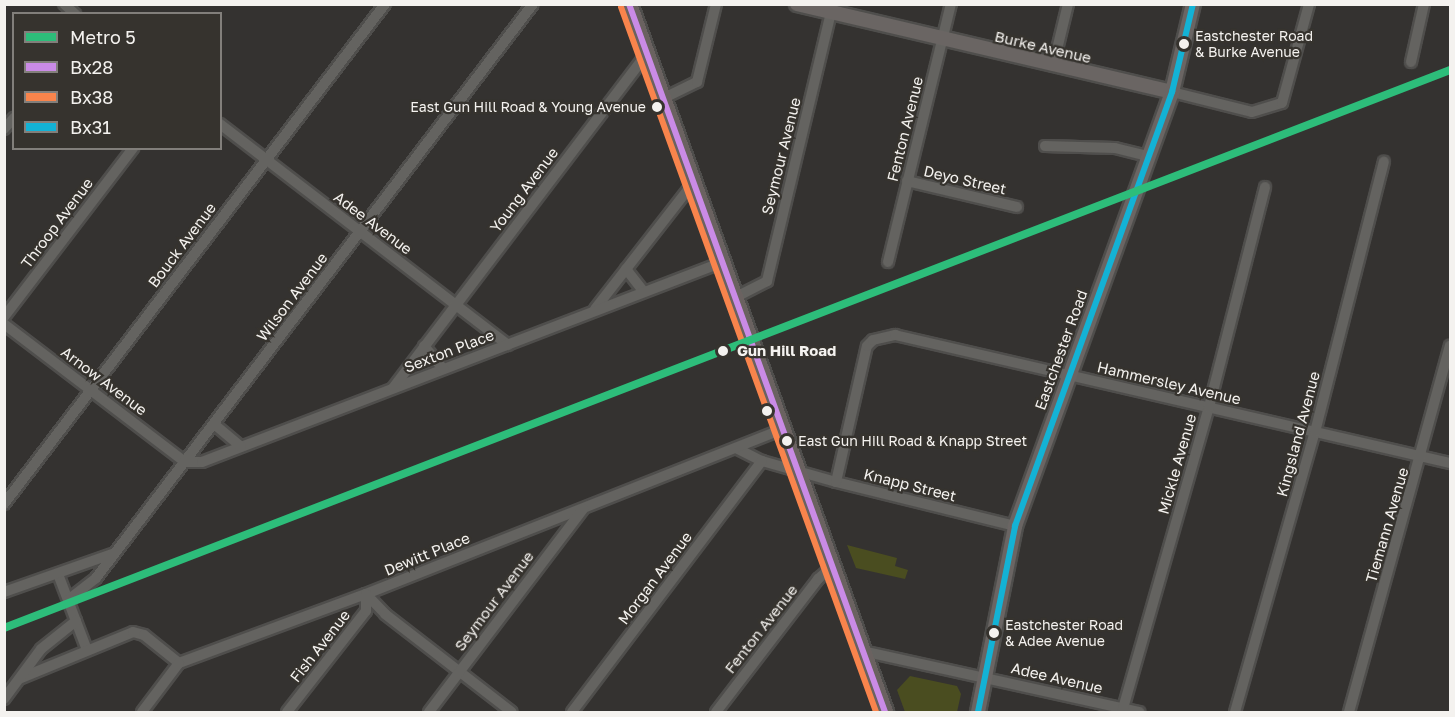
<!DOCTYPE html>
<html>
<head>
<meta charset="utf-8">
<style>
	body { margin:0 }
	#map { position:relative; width:1455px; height:717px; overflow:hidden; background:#343230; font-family:"Golos Text",sans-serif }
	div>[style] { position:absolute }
	.green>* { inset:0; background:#4a4d20 }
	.roads { filter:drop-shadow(2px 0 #4f4e4c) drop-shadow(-2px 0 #4f4e4c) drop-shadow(0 2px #4f4e4c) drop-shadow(0 -2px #4f4e4c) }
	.minor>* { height:10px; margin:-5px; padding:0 5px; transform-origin:5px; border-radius:5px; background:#646360 }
	.secondary>* { height:14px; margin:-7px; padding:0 7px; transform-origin:7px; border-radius:7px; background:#6a6563 }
	.primary>* { height:16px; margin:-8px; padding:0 8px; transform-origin:8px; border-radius:8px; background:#6a6260 }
	.bus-1>* { height:6px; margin:-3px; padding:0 3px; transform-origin:3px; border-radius:3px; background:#ca8be6 }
	.bus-2>* { height:6px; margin:-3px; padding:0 3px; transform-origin:3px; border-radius:3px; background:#f8844c }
	.bus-3>* { height:6px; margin:-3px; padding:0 3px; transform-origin:3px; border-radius:3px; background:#13b2d5 }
	.metro-1>* { height:8px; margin:-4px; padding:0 4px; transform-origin:4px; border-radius:4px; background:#2dbd7a }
	.dots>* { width:16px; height:16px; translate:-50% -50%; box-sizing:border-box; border:3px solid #36332e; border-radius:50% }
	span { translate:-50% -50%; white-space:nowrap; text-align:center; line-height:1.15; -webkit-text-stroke:4.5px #36332e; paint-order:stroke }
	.bus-label { font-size:14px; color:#f4f2ef }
	.left { translate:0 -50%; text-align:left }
	.right { translate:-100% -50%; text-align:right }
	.street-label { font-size:15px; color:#f4f2ef }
	.stop-label { font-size:15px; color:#f4f2ef; font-weight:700 }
	.frame { position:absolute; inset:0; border:6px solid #f4f2ef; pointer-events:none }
	.legend { position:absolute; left:12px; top:12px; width:210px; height:138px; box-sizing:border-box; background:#36332e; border:2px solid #827f7b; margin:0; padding:8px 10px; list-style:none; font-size:18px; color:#f4f2ef }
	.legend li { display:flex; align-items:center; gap:12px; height:30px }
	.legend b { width:30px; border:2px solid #827f7b }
</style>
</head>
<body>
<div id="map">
	<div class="green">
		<div style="clip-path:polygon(847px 545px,897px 558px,895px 566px,908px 570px,905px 579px,856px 568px)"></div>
		<div style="clip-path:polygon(910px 676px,957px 686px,961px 694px,957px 712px,905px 712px,897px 690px)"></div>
	</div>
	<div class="roads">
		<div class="minor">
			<div style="left:64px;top:4px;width:15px;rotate:42deg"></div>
			<div style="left:1411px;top:62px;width:59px;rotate:-77.4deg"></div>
			<div style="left:1053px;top:66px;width:64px;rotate:-76.4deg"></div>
			<div style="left:1172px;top:92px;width:82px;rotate:14deg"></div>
			<div style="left:1252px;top:112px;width:31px;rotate:-17deg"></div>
			<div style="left:1282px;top:103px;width:103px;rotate:-74.7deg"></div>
			<div style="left:664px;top:98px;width:37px;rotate:-26deg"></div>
			<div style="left:697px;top:82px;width:80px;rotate:-76.3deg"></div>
			<div style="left:220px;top:124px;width:363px;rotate:37.5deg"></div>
			<div style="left:4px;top:129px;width:15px;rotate:-48deg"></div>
			<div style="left:1045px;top:146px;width:70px;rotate:1.6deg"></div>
			<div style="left:1115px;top:148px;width:34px;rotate:14deg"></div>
			<div style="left:907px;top:181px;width:113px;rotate:13.3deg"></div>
			<div style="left:888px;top:262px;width:266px;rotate:-76.3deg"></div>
			<div style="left:626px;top:269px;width:28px;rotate:52deg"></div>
			<div style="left:736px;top:297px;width:35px;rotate:-27deg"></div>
			<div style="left:767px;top:281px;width:285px;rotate:-76.6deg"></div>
			<div style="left:595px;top:309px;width:161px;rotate:-52.1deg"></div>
			<div style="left:4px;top:317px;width:213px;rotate:-52.6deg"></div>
			<div style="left:4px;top:324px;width:228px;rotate:37.3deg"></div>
			<div style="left:185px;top:462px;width:17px"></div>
			<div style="left:202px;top:462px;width:558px;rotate:-21deg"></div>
			<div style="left:424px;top:346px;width:30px;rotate:50deg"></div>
			<div style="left:393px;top:388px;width:422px;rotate:-52.8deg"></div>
			<div style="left:214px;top:424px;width:35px;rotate:40deg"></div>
			<div style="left:736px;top:448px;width:29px;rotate:27deg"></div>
			<div style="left:762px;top:461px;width:77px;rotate:15.8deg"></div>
			<div style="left:836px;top:482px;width:184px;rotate:13.8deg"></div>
			<div style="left:836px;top:482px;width:139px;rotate:-77.2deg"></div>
			<div style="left:867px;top:346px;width:8px;rotate:-45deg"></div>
			<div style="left:873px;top:340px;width:23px;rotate:-13deg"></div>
			<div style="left:895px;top:335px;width:570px;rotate:12.99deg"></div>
			<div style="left:4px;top:504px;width:629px;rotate:-52.69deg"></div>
			<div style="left:58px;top:574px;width:81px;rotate:69.1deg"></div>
			<div style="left:4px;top:592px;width:114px;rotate:-19.4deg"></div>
			<div style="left:366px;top:594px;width:28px;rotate:46deg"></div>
			<div style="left:385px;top:614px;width:160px;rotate:37.7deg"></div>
			<div style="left:68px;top:600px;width:36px;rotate:-38deg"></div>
			<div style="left:96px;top:578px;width:721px;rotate:-52.72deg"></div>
			<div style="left:862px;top:651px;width:284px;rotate:12.4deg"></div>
			<div style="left:179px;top:663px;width:199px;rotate:-20.3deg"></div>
			<div style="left:366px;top:594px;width:448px;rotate:-21.6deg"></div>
			<div style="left:21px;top:678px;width:121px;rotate:-22.3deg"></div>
			<div style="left:133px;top:632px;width:11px;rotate:15deg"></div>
			<div style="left:144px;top:635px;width:45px;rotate:38.7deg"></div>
			<div style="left:4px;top:699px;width:62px;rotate:-53.5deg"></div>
			<div style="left:41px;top:649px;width:45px;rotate:-38.7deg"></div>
			<div style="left:142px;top:712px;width:61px;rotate:-52.9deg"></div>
			<div style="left:287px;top:712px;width:128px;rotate:-52deg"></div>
			<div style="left:366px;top:611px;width:17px;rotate:-90deg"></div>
			<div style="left:429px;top:712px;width:255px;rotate:-52.8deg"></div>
			<div style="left:572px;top:712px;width:315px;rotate:-52.9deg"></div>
			<div style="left:716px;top:712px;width:168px;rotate:-52.5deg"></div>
			<div style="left:818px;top:579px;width:18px;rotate:-41deg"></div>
			<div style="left:1122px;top:712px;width:317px;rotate:-74.1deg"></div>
			<div style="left:1209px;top:407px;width:227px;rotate:-75.7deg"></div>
			<div style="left:1235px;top:712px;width:291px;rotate:-74.1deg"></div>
			<div style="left:1315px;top:432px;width:279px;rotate:-75.7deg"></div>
			<div style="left:1349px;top:712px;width:380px;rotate:-74.6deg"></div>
		</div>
		<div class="secondary">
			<div style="left:797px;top:4px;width:385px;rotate:13.2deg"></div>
			<div style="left:978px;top:712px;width:190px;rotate:-78.7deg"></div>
			<div style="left:1015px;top:526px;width:462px;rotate:-70.1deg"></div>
			<div style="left:1172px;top:92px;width:90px;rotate:-76.6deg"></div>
		</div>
		<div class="primary">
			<div style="left:629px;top:4px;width:753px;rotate:70.12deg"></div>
		</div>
	</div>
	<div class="bus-1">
		<div style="left:629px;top:4px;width:753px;rotate:70.12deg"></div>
	</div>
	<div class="bus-2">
		<div style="left:621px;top:7px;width:750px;rotate:70.11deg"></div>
	</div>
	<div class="bus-3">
		<div style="left:978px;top:712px;width:190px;rotate:-78.7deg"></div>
		<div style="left:1015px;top:526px;width:462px;rotate:-70.1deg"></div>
		<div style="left:1172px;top:92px;width:90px;rotate:-76.6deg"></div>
	</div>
	<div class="metro-1">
		<div style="left:4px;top:628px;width:1550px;rotate:-21.1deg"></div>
	</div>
	<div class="dots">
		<div style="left:1184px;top:44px;background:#f4f2ef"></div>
		<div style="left:657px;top:107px;background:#f4f2ef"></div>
		<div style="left:723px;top:351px;background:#f4f2ef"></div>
		<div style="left:767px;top:411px;background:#f4f2ef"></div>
		<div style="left:787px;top:441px;background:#f4f2ef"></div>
		<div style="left:994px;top:633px;background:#f4f2ef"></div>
	</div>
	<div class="bus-label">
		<span class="left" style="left:1195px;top:44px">Eastchester Road<br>&amp; Burke Avenue</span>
		<span class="right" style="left:646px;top:107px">East Gun Hill Road &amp; Young Avenue</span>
		<span class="left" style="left:798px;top:441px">East Gun Hill Road &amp; Knapp Street</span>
		<span class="left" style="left:1005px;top:633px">Eastchester Road<br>&amp; Adee Avenue</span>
	</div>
	<div class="street-label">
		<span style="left:1043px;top:47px;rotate:13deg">Burke Avenue</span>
		<span style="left:905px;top:129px;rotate:-76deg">Fenton Avenue</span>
		<span style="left:781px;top:156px;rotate:-76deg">Seymour Avenue</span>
		<span style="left:965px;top:180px;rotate:13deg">Deyo Street</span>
		<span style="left:524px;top:190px;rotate:-53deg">Young Avenue</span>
		<span style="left:57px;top:223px;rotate:-53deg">Throop Avenue</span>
		<span style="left:373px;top:223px;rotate:37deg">Adee Avenue</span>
		<span style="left:182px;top:245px;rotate:-53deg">Bouck Avenue</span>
		<span style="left:292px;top:297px;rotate:-53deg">Wilson Avenue</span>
		<span style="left:1061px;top:350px;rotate:-70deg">Eastchester Road</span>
		<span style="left:449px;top:351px;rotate:-21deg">Sexton Place</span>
		<span style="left:104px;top:381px;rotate:37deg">Arnow Avenue</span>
		<span style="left:1169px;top:383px;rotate:13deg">Hammersley Avenue</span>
		<span style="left:1298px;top:434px;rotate:-75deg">Kingsland Avenue</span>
		<span style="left:1177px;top:464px;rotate:-74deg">Mickle Avenue</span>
		<span style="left:910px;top:485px;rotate:14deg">Knapp Street</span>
		<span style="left:1387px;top:525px;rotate:-74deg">Tiemann Avenue</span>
		<span style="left:427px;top:554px;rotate:-22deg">Dewitt Place</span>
		<span style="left:655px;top:578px;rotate:-53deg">Morgan Avenue</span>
		<span style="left:494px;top:601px;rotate:-53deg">Seymour Avenue</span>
		<span style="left:761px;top:629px;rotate:-52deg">Fenton Avenue</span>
		<span style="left:320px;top:646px;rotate:-52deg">Fish Avenue</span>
		<span style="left:1057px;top:678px;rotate:13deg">Adee Avenue</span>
	</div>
	<div class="stop-label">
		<span class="left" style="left:737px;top:351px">Gun Hill Road</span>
	</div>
	<div class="frame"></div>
	<ul class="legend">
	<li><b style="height:8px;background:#2dbd7a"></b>Metro 5</li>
	<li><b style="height:8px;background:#ca8be6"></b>Bx28</li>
	<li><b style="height:8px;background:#f8844c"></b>Bx38</li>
	<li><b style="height:8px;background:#13b2d5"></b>Bx31</li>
	</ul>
</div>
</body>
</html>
